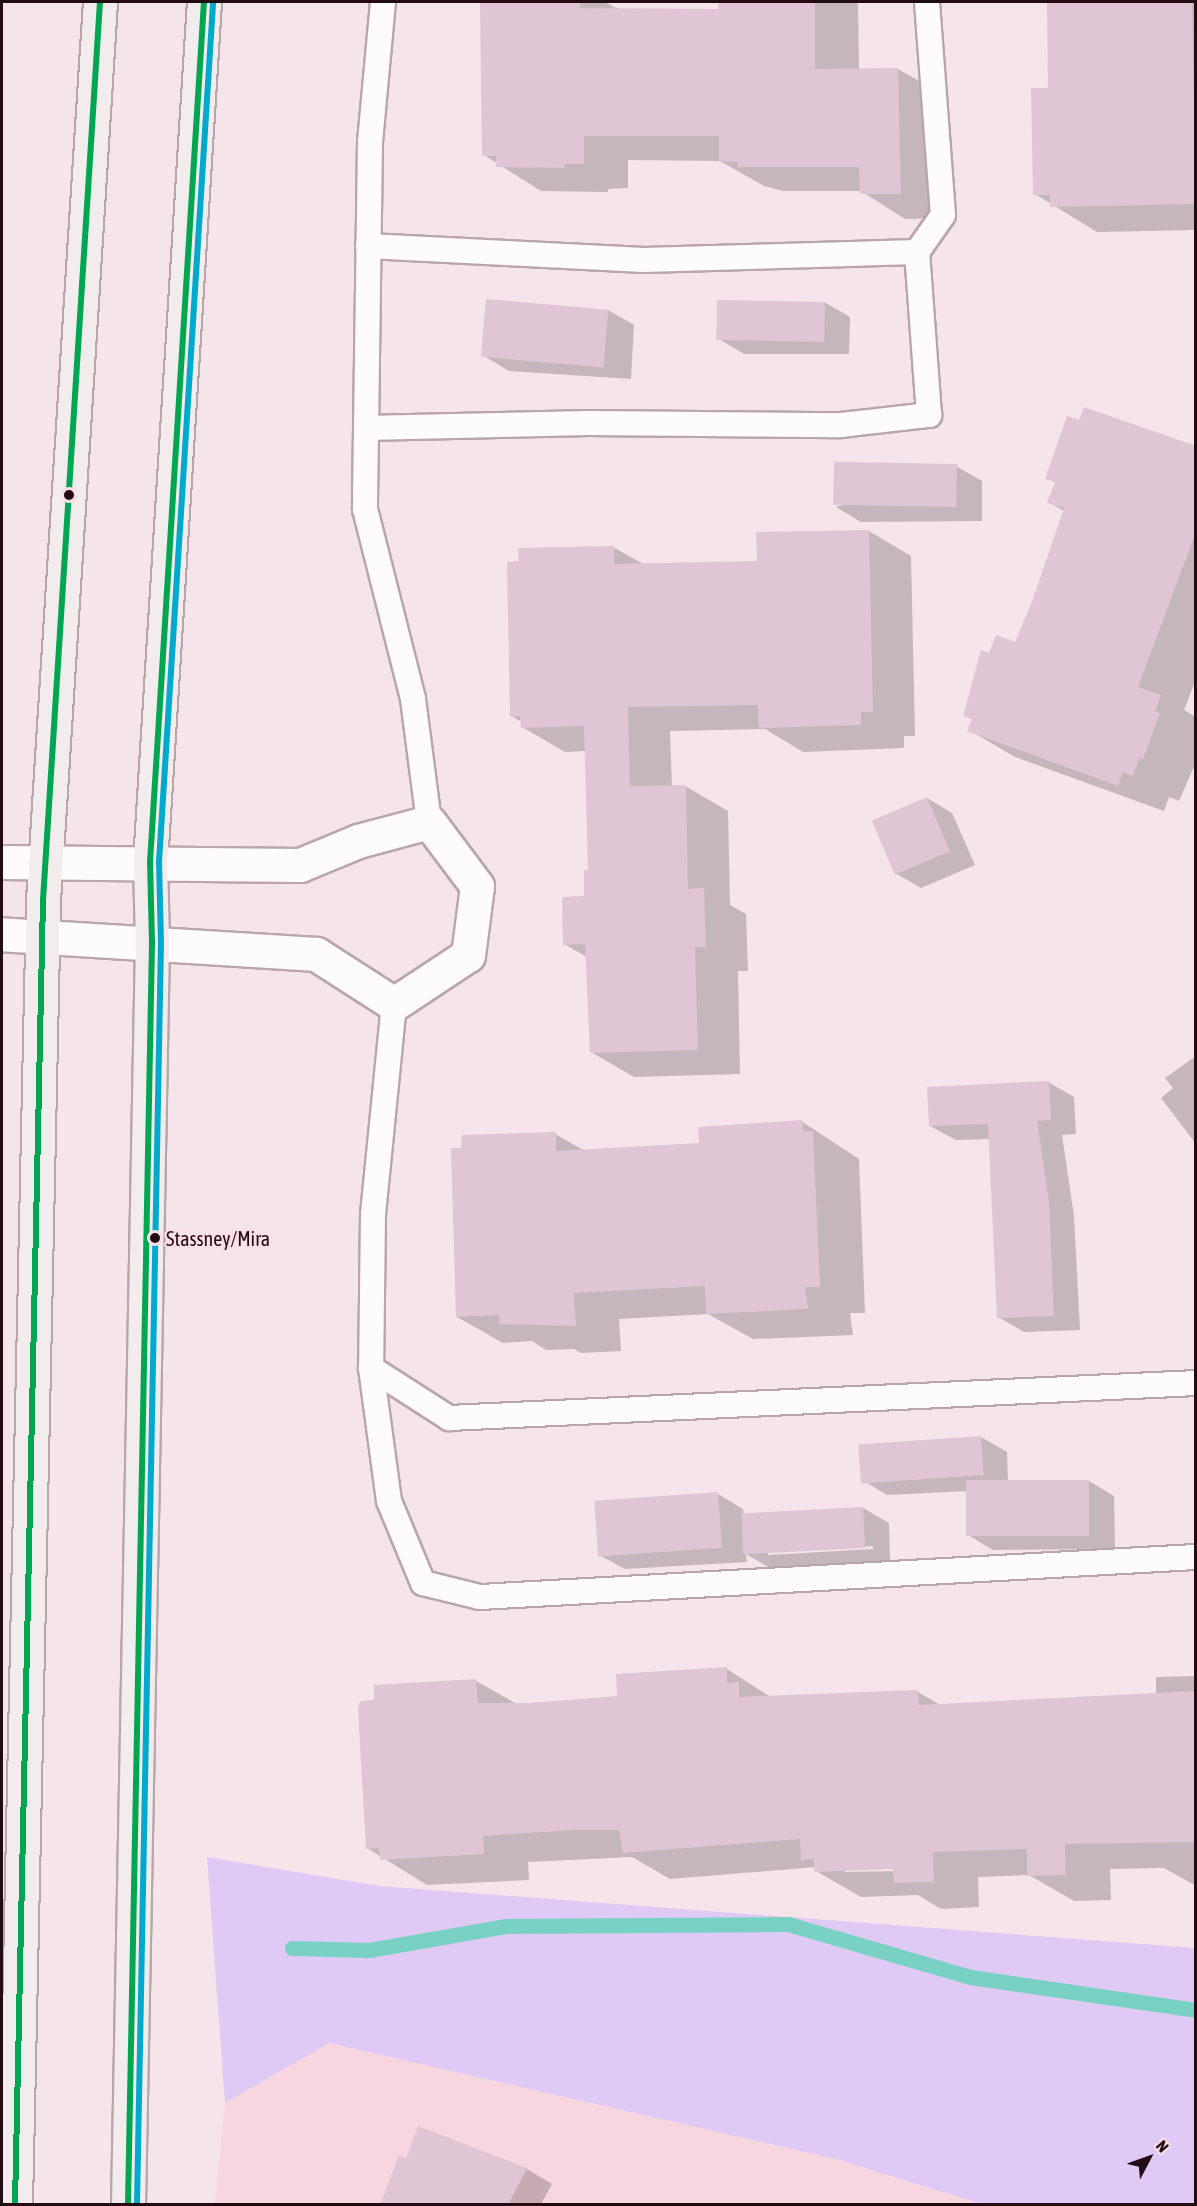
<!DOCTYPE html>
<html>
<head>
<meta charset="utf-8">
<style>
	body { margin:0 }
	#map { position:relative; width:1197px; height:2206px; overflow:hidden; background:#f5e4e9; font-family:"Asap Condensed",sans-serif }
	div>[style] { position:absolute }
	.built>* { inset:0; background:#f8d6e0 }
	.green>* { inset:0; background:#decaf4 }
	.shadow>* { inset:0; background:#0003 }
	.stream>* { height:15px; margin:-7.5px; padding:0 7.5px; transform-origin:7.5px; border-radius:7.5px; background:#78d1c2 }
	.building>* { inset:0; background:#e0c5d5; transform-origin:0 0 }
	.roads { filter:drop-shadow(2px 0 #b9a5ab) drop-shadow(-2px 0 #b9a5ab) drop-shadow(0 2px #b9a5ab) drop-shadow(0 -2px #b9a5ab) }
	.service>* { height:24px; margin:-12px; padding:0 12px; transform-origin:12px; border-radius:12px; background:#fefbfc }
	.minor>* { height:33px; margin:-16.5px; padding:0 16.5px; transform-origin:16.5px; border-radius:16.5px; background:#fefbfc }
	.secondary>* { height:33px; margin:-16.5px; padding:0 16.5px; transform-origin:16.5px; border-radius:16.5px; background:#f2ecec }
	.bus-1>* { height:6px; margin:-3px; padding:0 3px; transform-origin:3px; border-radius:3px; background:#00a651 }
	.bus-2>* { height:6px; margin:-3px; padding:0 3px; transform-origin:3px; border-radius:3px; background:#00a9ce }
	.dots>* { width:16px; height:16px; translate:-50% -50%; box-sizing:border-box; border:3px solid #fbdee6; border-radius:50% }
	span { translate:-50% -50%; white-space:nowrap; text-align:center; line-height:1.15; -webkit-text-stroke:4.5px #fbdee6; paint-order:stroke }
	.bus-label { font-size:20px; color:#230b14 }
	.left { translate:0 -50%; text-align:left }
	.frame { position:absolute; inset:0; border:3px solid #230b14; pointer-events:none }
	.north { position:absolute; left:1119px; top:2128px; width:60px; height:60px; -webkit-text-stroke:4px #fbdee6; paint-order:stroke; rotate:49deg; font-size:16px; font-weight:700; line-height:24px; text-align:center; color:#230b14 }
	.north::after { content:''; display:block; margin:auto; width:21px; height:27px; background:#230b14; clip-path:polygon(50% 0,100% 100%,50% 72%,0 100%) }
</style>
</head>
<body>
<div id="map">
	<div class="built">
		<div style="clip-path:polygon(329px 2043px,836px 2159px,982px 2204px,215px 2204px,225px 2103px)"></div>
	</div>
	<div class="green">
		<div style="clip-path:polygon(207px 1857px,379px 1886px,1195px 1948px,1195px 2204px,982px 2204px,836px 2159px,329px 2043px,225px 2103px)"></div>
	</div>
	<div class="shadow">
		<div style="clip-path:polygon(482px 2px,605px 2px,620px 10px,720px 10px,720px 2px,854px 2px,858px 4px,859px 70px,898px 69px,942px 94px,944px 218px,905px 219px,861px 191px,783px 191px,764px 186px,720px 161px,628px 160px,628px 188px,608px 189px,608px 192px,541px 191px,484px 155px)"></div>
		<div style="clip-path:polygon(1048px 2px,1196px 2px,1196px 230px,1097px 232px,1035px 194px,1050px 89px)"></div>
		<div style="clip-path:polygon(824px 302px,850px 317px,849px 354px,744px 354px,719px 339px)"></div>
		<div style="clip-path:polygon(608px 310px,634px 325px,631px 379px,509px 371px,484px 356px)"></div>
		<div style="clip-path:polygon(1196px 447px,1196px 679px,1184px 710px,1196px 717px,1196px 762px,1179px 801px,1169px 797px,1164px 811px,1015px 757px,969px 730px,973px 720px,965px 715px,990px 654px,1016px 644px,1034px 599px,1064px 511px,1049px 502px,1056px 483px,1047px 478px)"></div>
		<div style="clip-path:polygon(956px 466px,982px 481px,982px 521px,861px 522px,836px 507px)"></div>
		<div style="clip-path:polygon(869px 531px,911px 556px,915px 736px,904px 736px,904px 748px,803px 752px,765px 729px,670px 731px,672px 787px,685px 786px,728px 811px,730px 905px,746px 914px,748px 971px,738px 971px,740px 1074px,634px 1077px,591px 1052px,587px 957px,564px 944px,586px 898px,589px 871px,586px 751px,565px 752px,522px 727px,522px 722px,511px 716px,613px 547px,645px 565px,758px 563px)"></div>
		<div style="clip-path:polygon(927px 798px,952px 813px,975px 865px,921px 888px,895px 873px)"></div>
		<div style="clip-path:polygon(1196px 1056px,1196px 1144px,1161px 1098px,1173px 1088px,1165px 1078px)"></div>
		<div style="clip-path:polygon(1048px 1082px,1074px 1097px,1076px 1134px,1062px 1135px,1074px 1216px,1080px 1330px,1024px 1332px,998px 1317px,990px 1139px,956px 1140px,930px 1126px)"></div>
		<div style="clip-path:polygon(801px 1121px,859px 1159px,865px 1313px,850px 1313px,853px 1335px,753px 1339px,708px 1314px,619px 1319px,621px 1351px,581px 1353px,574px 1349px,546px 1350px,532px 1341px,503px 1343px,457px 1317px,555px 1134px,585px 1151px,701px 1144px)"></div>
		<div style="clip-path:polygon(981px 1437px,1007px 1452px,1008px 1482px,1089px 1481px,1114px 1496px,1115px 1549px,993px 1550px,968px 1535px,968px 1491px,887px 1495px,862px 1480px)"></div>
		<div style="clip-path:polygon(evenodd,718px 1494px,743px 1509px,744px 1514px,863px 1508px,889px 1523px,890px 1562px,770px 1568px,746px 1554px,747px 1562px,625px 1569px,599px 1555px,718px 1494px,873px 1546px,873px 1549px,768px 1555px,768px 1552px,873px 1546px)"></div>
		<div style="clip-path:polygon(evenodd,727px 1669px,772px 1698px,918px 1692px,942px 1706px,1156px 1696px,1156px 1677px,1196px 1676px,1196px 1886px,1164px 1868px,1110px 1869px,1111px 1900px,1074px 1901px,1029px 1875px,978px 1877px,979px 1907px,941px 1909px,918px 1895px,861px 1897px,816px 1871px,816px 1867px,670px 1879px,632px 1857px,528px 1862px,529px 1880px,427px 1885px,367px 1848px,476px 1681px,517px 1704px,619px 1697px,727px 1669px,900px 1868px,900px 1871px,845px 1872px,845px 1869px,900px 1868px)"></div>
		<div style="clip-path:polygon(419px 2128px,527px 2169px,552px 2184px,541px 2204px,388px 2204px)"></div>
	</div>
	<div class="stream">
		<div style="left:292px;top:1948px;width:77px;rotate:1.5deg"></div>
		<div style="left:369px;top:1950px;width:138px;rotate:-10deg"></div>
		<div style="left:505px;top:1926px;width:283px;rotate:-0.4deg"></div>
		<div style="left:788px;top:1924px;width:190px;rotate:16.2deg"></div>
		<div style="left:970px;top:1977px;width:228px;rotate:8.3deg"></div>
	</div>
	<div class="building">
		<div style="clip-path:polygon(480px 2px,580px 2px,580px 8px,718px 9px,718px 2px,815px 2px,815px 69px,898px 68px,901px 194px,860px 194px,859px 167px,738px 167px,738px 162px,719px 161px,719px 136px,584px 136px,584px 164px,565px 164px,564px 168px,496px 167px,496px 156px,482px 156px)"></div>
		<div style="clip-path:polygon(1047px 2px,1192px 2px,1196px 204px,1050px 207px,1050px 195px,1033px 195px,1031px 88px,1048px 88px)"></div>
		<div style="left:486px;top:299px;width:123px;height:58px;rotate:5deg"></div>
		<div style="left:717px;top:300px;width:108px;height:40px;rotate:1deg"></div>
		<div style="clip-path:polygon(1084px 407px,1196px 446px,1196px 532px,1138px 687px,1161px 695px,1155px 711px,1160px 713px,1143px 759px,1140px 757px,1133px 776px,1123px 772px,1118px 786px,967px 731px,972px 719px,963px 716px,981px 650px,989px 653px,996px 635px,1015px 642px,1033px 599px,1064px 508px,1047px 503px,1055px 482px,1045px 479px,1067px 416px,1079px 420px)"></div>
		<div style="left:957px;top:464px;width:43px;height:123px;rotate:91deg"></div>
		<div style="clip-path:polygon(869px 530px,873px 712px,861px 712px,861px 725px,759px 728px,758px 705px,628px 707px,630px 786px,686px 785px,688px 889px,704px 888px,706px 947px,695px 947px,698px 1050px,590px 1053px,585px 944px,563px 945px,562px 897px,584px 896px,584px 870px,588px 870px,584px 726px,521px 728px,520px 716px,510px 717px,507px 562px,519px 561px,518px 548px,614px 546px,614px 564px,757px 561px,756px 532px)"></div>
		<div style="left:927px;top:797px;width:59px;height:60px;rotate:67deg"></div>
		<div style="clip-path:polygon(1049px 1081px,1051px 1120px,1037px 1121px,1049px 1201px,1054px 1316px,997px 1318px,988px 1124px,929px 1126px,927px 1087px)"></div>
		<div style="clip-path:polygon(802px 1120px,803px 1131px,813px 1131px,820px 1287px,805px 1287px,808px 1309px,706px 1314px,705px 1286px,574px 1293px,576px 1326px,499px 1324px,499px 1315px,456px 1317px,451px 1148px,461px 1148px,462px 1135px,556px 1132px,556px 1151px,699px 1143px,698px 1127px)"></div>
		<div style="left:981px;top:1436px;width:39px;height:123px;rotate:86deg"></div>
		<div style="left:966px;top:1480px;width:123px;height:56px"></div>
		<div style="left:718px;top:1492px;width:56px;height:124px;rotate:86deg"></div>
		<div style="left:863px;top:1507px;width:41px;height:122px;rotate:87deg"></div>
		<div style="clip-path:polygon(727px 1667px,727px 1683px,739px 1682px,739px 1697px,918px 1690px,919px 1705px,1196px 1691px,1196px 1842px,1065px 1844px,1066px 1875px,1027px 1876px,1027px 1849px,933px 1852px,934px 1882px,894px 1883px,893px 1869px,814px 1872px,814px 1859px,801px 1860px,800px 1839px,623px 1853px,619px 1830px,575px 1830px,483px 1836px,484px 1854px,380px 1860px,379px 1848px,366px 1849px,358px 1709px,360px 1701px,374px 1700px,374px 1685px,476px 1679px,478px 1703px,531px 1703px,617px 1696px,616px 1674px)"></div>
		<div style="clip-path:polygon(418px 2126px,527px 2168px,508px 2205px,380px 2205px,399px 2155px,406px 2159px)"></div>
	</div>
	<div class="roads">
		<div class="service">
			<div style="left:383px;top:2px;width:142px;rotate:95.3deg"></div>
			<div style="left:370px;top:143px;width:366px;rotate:90.8deg"></div>
			<div style="left:365px;top:509px;width:196px;rotate:75.8deg"></div>
			<div style="left:413px;top:699px;width:124px;rotate:82.6deg"></div>
			<div style="left:368px;top:246px;width:276px;rotate:2.9deg"></div>
			<div style="left:644px;top:260px;width:273px;rotate:-1.7deg"></div>
			<div style="left:917px;top:252px;width:45px;rotate:-54.9deg"></div>
			<div style="left:943px;top:215px;width:214px;rotate:-94.3deg"></div>
			<div style="left:366px;top:428px;width:222px;rotate:-1.3deg"></div>
			<div style="left:588px;top:423px;width:253px;rotate:0.5deg"></div>
			<div style="left:841px;top:425px;width:89px;rotate:-6.5deg"></div>
			<div style="left:929px;top:415px;width:163px;rotate:-94.2deg"></div>
			<div style="left:394px;top:1004px;width:211px;rotate:95.7deg"></div>
			<div style="left:373px;top:1214px;width:154px;rotate:90.7deg"></div>
			<div style="left:371px;top:1368px;width:134px;rotate:82.3deg"></div>
			<div style="left:389px;top:1501px;width:89px;rotate:67.5deg"></div>
			<div style="left:423px;top:1583px;width:59px;rotate:13.8deg"></div>
			<div style="left:480px;top:1597px;width:717px;rotate:-3.2deg"></div>
			<div style="left:371px;top:1368px;width:93px;rotate:32.7deg"></div>
			<div style="left:449px;top:1418px;width:748px;rotate:-2.68deg"></div>
		</div>
		<div class="minor">
			<div style="left:2px;top:862px;width:298px;rotate:0.6deg"></div>
			<div style="left:300px;top:865px;width:63px;rotate:-22.5deg"></div>
			<div style="left:358px;top:841px;width:73px;rotate:-15deg"></div>
			<div style="left:429px;top:822px;width:80px;rotate:53.1deg"></div>
			<div style="left:477px;top:886px;width:70px;rotate:97.4deg"></div>
			<div style="left:468px;top:955px;width:89px;rotate:146.5deg"></div>
			<div style="left:394px;top:1004px;width:93px;rotate:-147.3deg"></div>
			<div style="left:316px;top:954px;width:315px;rotate:-176.4deg"></div>
		</div>
		<div class="secondary">
			<div style="left:15px;top:2204px;width:1304px;rotate:-88.77deg"></div>
			<div style="left:43px;top:900px;width:900px;rotate:-86.37deg"></div>
			<div style="left:128px;top:2204px;width:1261px;rotate:-88.91deg"></div>
			<div style="left:152px;top:943px;width:81px;rotate:-91.4deg"></div>
			<div style="left:150px;top:862px;width:862px;rotate:-86.41deg"></div>
		</div>
	</div>
	<div class="bus-1">
		<div style="left:15px;top:2204px;width:1304px;rotate:-88.77deg"></div>
		<div style="left:43px;top:900px;width:900px;rotate:-86.37deg"></div>
		<div style="left:128px;top:2204px;width:1261px;rotate:-88.91deg"></div>
		<div style="left:152px;top:943px;width:81px;rotate:-91.4deg"></div>
		<div style="left:150px;top:862px;width:862px;rotate:-86.41deg"></div>
	</div>
	<div class="bus-2">
		<div style="left:137px;top:2204px;width:1261px;rotate:-88.91deg"></div>
		<div style="left:161px;top:943px;width:81px;rotate:-91.4deg"></div>
		<div style="left:159px;top:862px;width:861px;rotate:-86.4deg"></div>
	</div>
	<div class="dots">
		<div style="left:69px;top:495px;background:#230b14"></div>
		<div style="left:155px;top:1238px;background:#230b14"></div>
	</div>
	<div class="bus-label">
		<span class="left" style="left:166px;top:1238px">Stassney/Mira</span>
	</div>
	<div class="frame"></div>
	<div class="north">N</div>
</div>
</body>
</html>
